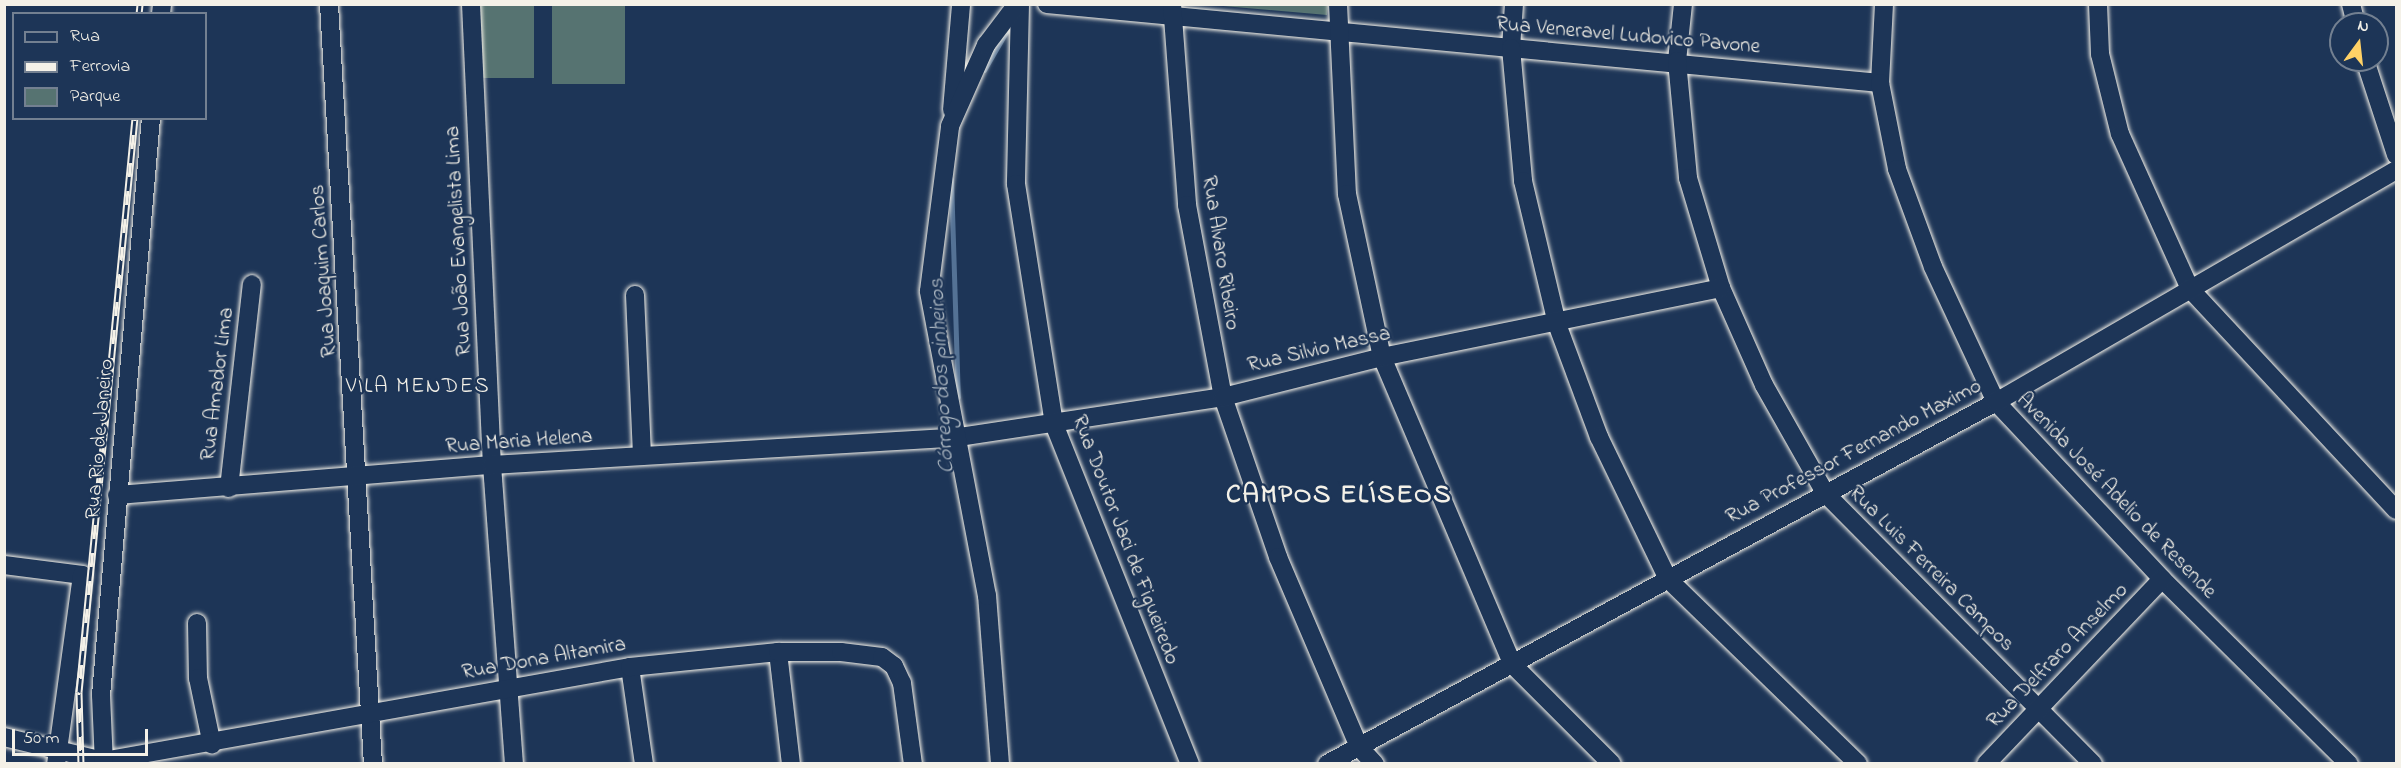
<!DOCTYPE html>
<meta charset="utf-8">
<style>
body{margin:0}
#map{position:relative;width:2401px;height:768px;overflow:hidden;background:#1d3557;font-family:"Indie Flower",sans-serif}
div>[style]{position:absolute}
.green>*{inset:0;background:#567371;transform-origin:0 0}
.stream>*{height:5px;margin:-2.5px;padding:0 2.5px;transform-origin:2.5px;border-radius:2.5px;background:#547295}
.roads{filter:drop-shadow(0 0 2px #f4f1e8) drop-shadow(0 0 2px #f4f1e8)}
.minor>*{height:18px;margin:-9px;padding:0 9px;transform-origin:9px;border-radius:9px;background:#1d3557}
.rail>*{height:7px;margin-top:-3.5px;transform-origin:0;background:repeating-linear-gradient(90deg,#1d3557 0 14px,#f4f1e8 0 28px);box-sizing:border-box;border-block:2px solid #f4f1e8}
span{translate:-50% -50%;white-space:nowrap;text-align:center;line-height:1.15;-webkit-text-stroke:4.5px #1d3557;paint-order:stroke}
.street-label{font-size:21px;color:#f4f1e8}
.water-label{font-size:22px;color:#b4bec7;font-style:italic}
.neighbourhood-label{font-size:22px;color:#f4f1e8;letter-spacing:1.5px}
.district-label{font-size:27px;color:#f4f1e8;font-weight:700;letter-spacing:1.5px}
.frame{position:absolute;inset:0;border:6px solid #f4f1e8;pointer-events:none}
.legend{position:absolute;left:12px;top:12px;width:195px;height:108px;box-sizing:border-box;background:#1d3557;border:2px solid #738091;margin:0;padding:8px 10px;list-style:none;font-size:18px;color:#f4f1e8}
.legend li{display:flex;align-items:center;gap:12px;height:30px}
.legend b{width:30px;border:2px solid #738091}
.north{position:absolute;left:2329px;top:12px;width:60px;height:60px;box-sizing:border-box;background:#1d3557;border:2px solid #738091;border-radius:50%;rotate:15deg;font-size:16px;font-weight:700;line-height:24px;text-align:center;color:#f4f1e8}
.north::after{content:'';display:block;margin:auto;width:21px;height:27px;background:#ffd166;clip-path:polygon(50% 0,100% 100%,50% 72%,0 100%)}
.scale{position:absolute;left:12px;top:729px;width:136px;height:27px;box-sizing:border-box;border:3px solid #f4f1e8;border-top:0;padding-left:8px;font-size:18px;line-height:21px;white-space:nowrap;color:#f4f1e8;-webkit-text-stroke:4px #1d3557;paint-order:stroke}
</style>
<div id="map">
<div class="green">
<i style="left:478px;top:5px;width:56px;height:73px"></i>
<i style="left:552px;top:5px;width:73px;height:79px"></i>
<i style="clip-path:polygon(1212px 5px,1328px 5px,1327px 15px)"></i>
</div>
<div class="stream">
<i style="left:984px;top:70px;width:44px;rotate:-59.9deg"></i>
<i style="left:951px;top:179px;width:218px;rotate:88.2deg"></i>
</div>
<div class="roads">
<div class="minor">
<i style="left:329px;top:4px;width:761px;rotate:86.69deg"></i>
<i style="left:471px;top:4px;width:461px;rotate:87.4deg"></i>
<i style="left:492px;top:465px;width:300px;rotate:85.8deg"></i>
<i style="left:1020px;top:4px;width:180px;rotate:91.3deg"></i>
<i style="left:1016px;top:184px;width:243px;rotate:81deg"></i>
<i style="left:1054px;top:424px;width:366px;rotate:68.2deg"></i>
<i style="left:1047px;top:4px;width:837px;rotate:5.42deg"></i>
<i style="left:1172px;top:4px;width:202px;rotate:85.7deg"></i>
<i style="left:1187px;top:205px;width:195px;rotate:79.4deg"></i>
<i style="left:1223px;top:397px;width:169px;rotate:71deg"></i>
<i style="left:1278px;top:557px;width:207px;rotate:66.9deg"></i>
<i style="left:1359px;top:747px;width:23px;rotate:47deg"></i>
<i style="left:1338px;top:4px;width:190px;rotate:87.3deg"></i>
<i style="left:1347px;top:194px;width:167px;rotate:77.9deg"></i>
<i style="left:1382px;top:357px;width:333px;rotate:67deg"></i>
<i style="left:1512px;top:664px;width:141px;rotate:45deg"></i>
<i style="left:1514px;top:4px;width:44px;rotate:93.9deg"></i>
<i style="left:1511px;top:48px;width:134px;rotate:84.8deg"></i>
<i style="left:1523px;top:181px;width:147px;rotate:76.6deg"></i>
<i style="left:1557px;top:324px;width:121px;rotate:69.6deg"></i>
<i style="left:1599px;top:437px;width:158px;rotate:64.1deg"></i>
<i style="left:1668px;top:579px;width:265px;rotate:44.2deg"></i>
<i style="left:1683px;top:4px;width:57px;rotate:96deg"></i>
<i style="left:1677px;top:61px;width:118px;rotate:84.6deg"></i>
<i style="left:1688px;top:178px;width:115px;rotate:73.3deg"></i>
<i style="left:1721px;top:288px;width:106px;rotate:66.1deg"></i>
<i style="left:1764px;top:385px;width:124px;rotate:60.5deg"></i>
<i style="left:1825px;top:493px;width:381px;rotate:45.3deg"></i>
<i style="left:1884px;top:4px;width:79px;rotate:92.9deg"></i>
<i style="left:1880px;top:83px;width:88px;rotate:78.8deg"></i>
<i style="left:1897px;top:169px;width:104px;rotate:69.8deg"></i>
<i style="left:1933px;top:267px;width:149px;rotate:65deg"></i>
<i style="left:1996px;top:402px;width:243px;rotate:46.8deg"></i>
<i style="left:2162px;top:579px;width:263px;rotate:44.7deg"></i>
<i style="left:2098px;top:4px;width:50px;rotate:87.7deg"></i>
<i style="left:2100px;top:54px;width:82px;rotate:76deg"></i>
<i style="left:2120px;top:134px;width:170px;rotate:65.7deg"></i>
<i style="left:2190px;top:289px;width:302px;rotate:47deg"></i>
<i style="left:2351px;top:4px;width:21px;rotate:76deg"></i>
<i style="left:161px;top:14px;width:10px;rotate:-84deg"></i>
<i style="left:2365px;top:60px;width:100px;rotate:71.9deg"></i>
<i style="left:952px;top:110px;width:106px;rotate:-85.1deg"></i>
<i style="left:635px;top:295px;width:161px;rotate:87.5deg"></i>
<i style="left:229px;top:488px;width:205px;rotate:-83.6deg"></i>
<i style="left:117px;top:495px;width:376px;rotate:-4.6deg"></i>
<i style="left:492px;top:465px;width:468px;rotate:-3.4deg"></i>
<i style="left:959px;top:437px;width:267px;rotate:-8.6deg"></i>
<i style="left:1223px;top:397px;width:164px;rotate:-14.1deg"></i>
<i style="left:1382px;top:357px;width:346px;rotate:-11.5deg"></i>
<i style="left:4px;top:565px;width:79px;rotate:7.3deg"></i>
<i style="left:82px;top:575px;width:191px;rotate:97.8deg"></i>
<i style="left:197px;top:623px;width:55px;rotate:89deg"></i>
<i style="left:198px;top:678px;width:68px;rotate:78.2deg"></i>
<i style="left:778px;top:652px;width:113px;rotate:83.4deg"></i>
<i style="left:630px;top:667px;width:98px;rotate:81.8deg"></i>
<i style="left:4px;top:737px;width:102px;rotate:13.6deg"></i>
<i style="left:103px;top:761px;width:535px;rotate:-10.11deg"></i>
<i style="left:630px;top:667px;width:149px;rotate:-5.8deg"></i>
<i style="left:778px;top:652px;width:63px"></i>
<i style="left:841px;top:652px;width:41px;rotate:7deg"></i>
<i style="left:882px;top:657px;width:15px;rotate:37deg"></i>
<i style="left:894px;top:666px;width:19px;rotate:65deg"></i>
<i style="left:902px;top:683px;width:82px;rotate:82.3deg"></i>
<i style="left:104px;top:764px;width:69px;rotate:-92.5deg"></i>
<i style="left:101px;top:695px;width:579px;rotate:-85.05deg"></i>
<i style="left:1000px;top:764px;width:169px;rotate:-94.4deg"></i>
<i style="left:987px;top:596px;width:310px;rotate:-100.8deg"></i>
<i style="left:929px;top:291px;width:166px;rotate:-82.7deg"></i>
<i style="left:950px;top:126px;width:89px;rotate:-66deg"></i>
<i style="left:986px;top:45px;width:51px;rotate:-52.9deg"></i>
<i style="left:1327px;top:764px;width:761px;rotate:-28.42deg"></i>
<i style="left:1996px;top:402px;width:462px;rotate:-30.1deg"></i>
<i style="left:1986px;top:764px;width:255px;rotate:-46.4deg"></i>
</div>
</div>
<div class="rail">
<i style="left:139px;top:14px;width:10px;rotate:-84deg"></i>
<i style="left:81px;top:764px;width:72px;rotate:-91.6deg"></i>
<i style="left:79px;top:692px;width:577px;rotate:-84.43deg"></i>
</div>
<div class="street-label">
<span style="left:1628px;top:36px;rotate:5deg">Rua Veneravel Ludovico Pavone</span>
<span style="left:459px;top:241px;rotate:-93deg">Rua João Evangelista Lima</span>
<span style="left:1220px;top:253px;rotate:81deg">Rua Alvaro Ribeiro</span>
<span style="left:324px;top:271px;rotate:-94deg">Rua Joaquim Carlos</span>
<span style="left:1319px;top:350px;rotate:-13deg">Rua Silvio Massa</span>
<span style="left:218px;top:384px;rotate:-83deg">Rua Amador Lima</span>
<span style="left:100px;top:439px;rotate:-85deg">Rua Rio de Janeiro</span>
<span style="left:519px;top:442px;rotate:-4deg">Rua Maria Helena</span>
<span style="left:1854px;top:452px;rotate:-28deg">Rua Professor Fernando Maximo</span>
<span style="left:2116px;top:496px;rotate:46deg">Avenida José Adelio de Resende</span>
<span style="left:1125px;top:540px;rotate:69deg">Rua Doutor Jaci de Figueiredo</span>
<span style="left:1931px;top:569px;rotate:45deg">Rua Luis Ferreira Campos</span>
<span style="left:2058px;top:656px;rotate:-46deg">Rua Delfraro Anselmo</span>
<span style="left:544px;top:659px;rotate:-10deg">Rua Dona Altamira</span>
</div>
<div class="water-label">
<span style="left:943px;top:376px;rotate:-93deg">Córrego dos pinheiros</span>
</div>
<div class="neighbourhood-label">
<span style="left:418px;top:388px">VILA MENDES</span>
</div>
<div class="district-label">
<span style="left:1339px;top:496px">CAMPOS ELÍSEOS</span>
</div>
<div class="frame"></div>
<ul class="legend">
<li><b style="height:8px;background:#1d3557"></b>Rua</li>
<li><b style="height:8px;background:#f4f1e8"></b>Ferrovia</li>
<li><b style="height:16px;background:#567371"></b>Parque</li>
</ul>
<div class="north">N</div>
<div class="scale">50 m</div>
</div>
